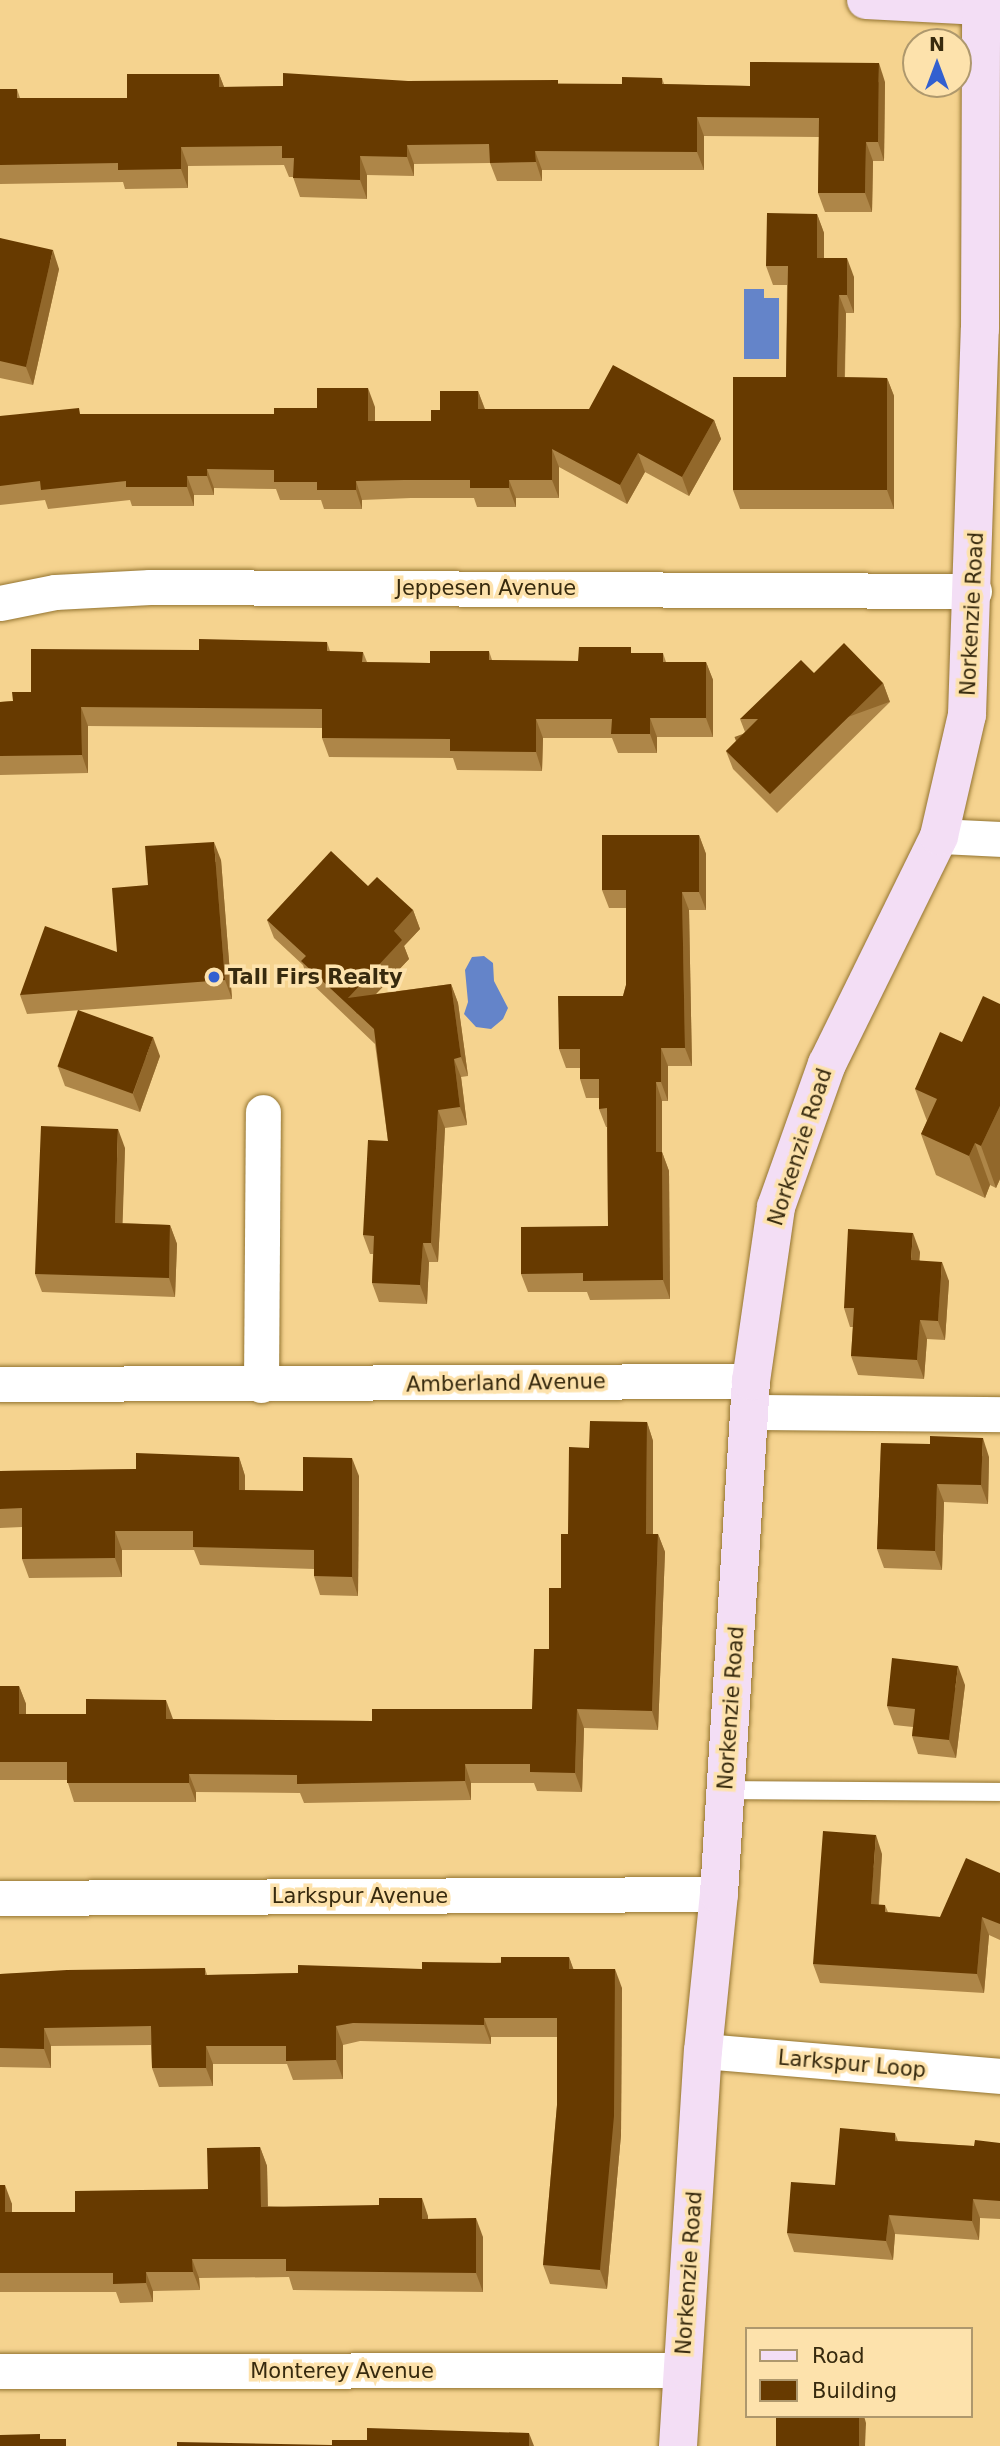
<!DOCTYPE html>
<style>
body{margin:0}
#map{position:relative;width:1000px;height:2446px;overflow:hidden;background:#f5d38f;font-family:"DejaVu Sans",sans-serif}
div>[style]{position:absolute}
.water>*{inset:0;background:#6484c9}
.roads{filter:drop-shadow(0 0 2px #937430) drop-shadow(0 0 2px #937430)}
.lane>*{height:18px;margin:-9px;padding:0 9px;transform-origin:9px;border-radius:9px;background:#fff}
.street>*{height:35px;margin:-17.5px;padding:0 17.5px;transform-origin:17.5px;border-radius:17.5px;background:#fff}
.secondary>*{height:38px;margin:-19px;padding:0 19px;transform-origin:19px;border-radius:19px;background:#f3def5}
.wall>*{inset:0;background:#ae8648}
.shaded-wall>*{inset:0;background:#92682b;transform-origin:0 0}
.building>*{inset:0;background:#673a00;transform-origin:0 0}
.dots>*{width:19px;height:19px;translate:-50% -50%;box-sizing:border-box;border:4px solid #fde2ac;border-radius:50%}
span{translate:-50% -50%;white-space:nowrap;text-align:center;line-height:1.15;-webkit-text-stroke:7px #fde2ac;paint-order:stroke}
.street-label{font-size:21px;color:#372a0e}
.poi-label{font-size:21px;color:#372a0e;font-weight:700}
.left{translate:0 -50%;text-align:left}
.legend{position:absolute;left:745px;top:2327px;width:228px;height:91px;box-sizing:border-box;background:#fde2ac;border:2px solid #ae986d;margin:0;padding:9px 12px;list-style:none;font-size:21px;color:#372a0e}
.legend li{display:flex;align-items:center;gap:14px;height:35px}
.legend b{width:35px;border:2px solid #ae986d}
.north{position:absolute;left:902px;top:28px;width:70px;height:70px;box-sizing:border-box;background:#fde2ac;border:2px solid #ae986d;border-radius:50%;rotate:0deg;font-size:19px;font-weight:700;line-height:28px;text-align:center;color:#372a0e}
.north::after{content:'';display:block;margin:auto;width:24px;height:32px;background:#3260d0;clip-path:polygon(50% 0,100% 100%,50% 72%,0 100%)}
</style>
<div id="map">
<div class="water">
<i style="clip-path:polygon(744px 289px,764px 289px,764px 298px,779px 298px,779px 359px,744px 359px)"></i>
<i style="clip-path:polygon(484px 956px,493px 963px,494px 981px,508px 1008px,503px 1019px,491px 1029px,476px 1027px,464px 1014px,468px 1002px,465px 970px,472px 957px)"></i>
</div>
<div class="roads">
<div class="lane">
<i style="left:726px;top:1790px;width:274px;rotate:0.4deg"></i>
</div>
<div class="street">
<i style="left:0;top:603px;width:56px;rotate:-11.3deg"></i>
<i style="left:55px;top:592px;width:95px;rotate:-3deg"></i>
<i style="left:150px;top:587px;width:824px;rotate:0.28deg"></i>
<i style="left:939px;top:836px;width:61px;rotate:2.8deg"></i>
<i style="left:0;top:1384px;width:751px;rotate:-0.23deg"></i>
<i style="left:261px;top:1385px;width:273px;rotate:-89.6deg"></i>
<i style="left:749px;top:1412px;width:251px;rotate:0.5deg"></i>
<i style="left:0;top:1898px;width:719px;rotate:-0.32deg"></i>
<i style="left:703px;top:2051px;width:298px;rotate:4.8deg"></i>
<i style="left:0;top:2371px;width:683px;rotate:-0.08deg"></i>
</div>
<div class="secondary">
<i style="left:866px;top:0;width:115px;rotate:3deg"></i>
<i style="left:678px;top:2446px;width:396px;rotate:-86.4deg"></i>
<i style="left:703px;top:2051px;width:158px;rotate:-84.2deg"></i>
<i style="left:719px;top:1894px;width:514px;rotate:-86.43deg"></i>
<i style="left:751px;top:1381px;width:176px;rotate:-81.8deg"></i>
<i style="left:776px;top:1207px;width:152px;rotate:-70.4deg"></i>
<i style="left:827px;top:1064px;width:254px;rotate:-63.8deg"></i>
<i style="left:939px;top:836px;width:124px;rotate:-77deg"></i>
<i style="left:967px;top:715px;width:386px;rotate:-88.1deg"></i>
<i style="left:980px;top:329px;width:329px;rotate:-89.8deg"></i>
</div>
</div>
<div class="wall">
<i style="clip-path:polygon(219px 74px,224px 87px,283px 86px,408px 81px,622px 84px,662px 78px,664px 84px,750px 86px,885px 82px,884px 161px,873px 161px,872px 212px,825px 212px,818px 193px,819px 137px,704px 136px,704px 170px,542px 170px,542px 181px,497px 181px,490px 163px,414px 164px,414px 176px,367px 175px,367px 199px,300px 197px,293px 177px,289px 177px,284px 165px,188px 166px,188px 188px,125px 189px,123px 182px,0 184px,0 89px,17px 89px,20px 98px,127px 98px)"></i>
<i style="clip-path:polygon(817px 214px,824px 233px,824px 258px,854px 277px,854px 313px,846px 313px,845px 377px,887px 378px,894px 396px,894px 509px,740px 509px,733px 490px,786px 377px,787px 285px,773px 285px,766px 266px)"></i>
<i style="clip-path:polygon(0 238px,59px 269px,33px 385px,0 378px)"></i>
<i style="clip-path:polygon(478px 391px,485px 409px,714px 420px,721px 439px,689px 496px,645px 472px,627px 504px,559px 467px,559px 498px,516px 498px,516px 507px,477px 507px,474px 498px,411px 498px,362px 500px,362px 509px,324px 509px,321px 500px,280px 500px,276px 489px,214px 488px,214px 495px,194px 495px,194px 506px,132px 506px,130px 500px,48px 509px,45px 500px,0 505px,0 416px,81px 414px,274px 414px,375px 407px,375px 421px,431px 421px,440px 410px)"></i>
<i style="clip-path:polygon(327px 642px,330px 651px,363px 652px,367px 662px,430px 663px,489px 651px,492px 660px,578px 661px,633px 653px,663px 653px,666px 662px,706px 662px,713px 680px,713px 737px,657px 737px,657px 753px,618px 753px,612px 738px,543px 738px,542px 771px,457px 770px,453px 758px,329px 757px,322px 738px,322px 728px,88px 726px,88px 773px,0 775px,0 702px,13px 701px,31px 692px,199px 650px)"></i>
<i style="clip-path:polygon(814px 673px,883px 683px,890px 702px,777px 813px,733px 769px,726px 751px,745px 732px,740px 719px)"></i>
<i style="clip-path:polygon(699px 835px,706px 854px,706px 910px,689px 910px,692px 1066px,668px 1066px,668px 1101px,662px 1101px,662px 1152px,669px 1171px,670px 1299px,590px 1300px,587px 1292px,528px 1292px,521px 1274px,608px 1226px,607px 1127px,606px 1127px,599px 1109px,599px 1098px,586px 1098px,580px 1079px,580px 1068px,566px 1068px,559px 1049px,623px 996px,626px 985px,626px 908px,609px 908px,602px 890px)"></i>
<i style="clip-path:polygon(221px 860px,232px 999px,27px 1014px,20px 995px,117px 952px,148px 885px)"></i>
<i style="clip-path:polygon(368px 886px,413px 910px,420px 929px,404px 946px,409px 959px,376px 994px,451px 984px,458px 1003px,468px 1076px,461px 1077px,467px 1125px,445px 1128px,438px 1262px,429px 1262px,427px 1304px,379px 1302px,372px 1283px,373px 1254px,370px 1254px,363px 1235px,388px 1141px,375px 1044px,308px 980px,303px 965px,274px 938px,267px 920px)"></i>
<i style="clip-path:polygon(1000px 1004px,1000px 1179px,996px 1188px,990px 1185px,985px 1198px,936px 1175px,921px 1134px,927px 1121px,915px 1089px)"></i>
<i style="clip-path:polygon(160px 1056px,140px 1112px,65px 1086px,58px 1067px)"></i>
<i style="clip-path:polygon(125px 1148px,122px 1223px,170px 1225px,177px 1244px,175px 1297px,42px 1292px,35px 1274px)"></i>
<i style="clip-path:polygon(920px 1252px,919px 1260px,949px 1281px,945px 1340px,927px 1339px,924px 1379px,858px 1375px,851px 1356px,853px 1327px,850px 1327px,844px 1308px)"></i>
<i style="clip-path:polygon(647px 1422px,653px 1441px,653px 1534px,658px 1534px,665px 1552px,658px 1730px,584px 1728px,582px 1792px,537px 1791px,534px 1783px,471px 1783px,471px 1800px,304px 1803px,300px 1793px,196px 1792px,196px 1802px,74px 1802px,67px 1780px,0 1780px,0 1686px,19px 1686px,26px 1704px,26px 1714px,173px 1719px,372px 1721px,532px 1709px,549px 1649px,561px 1588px,568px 1534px,589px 1448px)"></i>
<i style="clip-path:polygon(881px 1443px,989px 1457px,988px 1504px,944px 1502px,942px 1570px,884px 1568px,877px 1549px)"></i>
<i style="clip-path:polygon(239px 1457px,245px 1476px,245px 1490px,303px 1491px,359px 1476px,358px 1596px,320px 1595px,314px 1576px,314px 1569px,200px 1565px,194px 1550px,122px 1550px,122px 1577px,29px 1578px,22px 1559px,22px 1527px,0 1528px,0 1471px,136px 1469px)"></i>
<i style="clip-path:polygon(965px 1685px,956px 1758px,918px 1754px,912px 1736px,913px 1727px,894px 1725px,887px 1706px)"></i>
<i style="clip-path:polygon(882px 1854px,879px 1905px,885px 1905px,888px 1912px,940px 1917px,1000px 1873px,1000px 1940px,989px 1935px,984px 1993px,820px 1983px,813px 1964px)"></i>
<i style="clip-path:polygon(569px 1957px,573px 1969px,622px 1988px,621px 2135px,607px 2289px,550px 2284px,543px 2265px,557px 2105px,557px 2037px,491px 2037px,491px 2044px,360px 2041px,343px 2045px,343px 2079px,293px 2080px,287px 2064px,213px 2064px,213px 2086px,159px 2087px,152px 2068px,151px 2045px,51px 2046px,51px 2068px,0 2067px,0 1974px,205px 1968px,207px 1975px,298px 1973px,422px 1969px)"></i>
<i style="clip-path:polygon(895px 2133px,898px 2141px,974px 2146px,1000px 2143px,1000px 2219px,980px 2218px,979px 2240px,895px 2234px,893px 2260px,794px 2252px,787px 2233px,835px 2185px)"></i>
<i style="clip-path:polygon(260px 2147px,267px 2166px,268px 2206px,428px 2216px,428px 2219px,483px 2237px,483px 2292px,293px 2290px,289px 2277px,199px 2278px,200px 2290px,153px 2291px,153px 2302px,120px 2303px,116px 2292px,0 2292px,0 2185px,12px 2204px,12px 2212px,75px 2212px,208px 2189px)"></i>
</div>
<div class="shaded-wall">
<i style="clip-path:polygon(879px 63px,885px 82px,884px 161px,878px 142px)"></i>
<i style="clip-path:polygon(219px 74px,226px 92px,219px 87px)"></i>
<i style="clip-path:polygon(697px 117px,704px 136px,704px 170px,697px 152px)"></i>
<i style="clip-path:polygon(866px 142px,873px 161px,872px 212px,865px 193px)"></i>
<i style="clip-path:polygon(407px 145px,414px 164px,414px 176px,407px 157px)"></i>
<i style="clip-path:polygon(181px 147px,188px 166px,188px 188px,181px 169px)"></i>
<i style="clip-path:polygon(535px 151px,542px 170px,542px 181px,536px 162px)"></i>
<i style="clip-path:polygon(360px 156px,367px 175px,367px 199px,360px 180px)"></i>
<i style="clip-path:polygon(817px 214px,824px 233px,824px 277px,817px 258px)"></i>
<i style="clip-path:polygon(53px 250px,59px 269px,33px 385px,26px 367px)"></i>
<i style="clip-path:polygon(847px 258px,854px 277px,854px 313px,847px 295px)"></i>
<i style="clip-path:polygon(839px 295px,846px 313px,844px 396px,837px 377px)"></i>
<i style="clip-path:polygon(887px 378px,894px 396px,894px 509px,887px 490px)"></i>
<i style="clip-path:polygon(368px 388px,375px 407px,375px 440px,368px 421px)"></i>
<i style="clip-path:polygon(478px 391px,485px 410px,478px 409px)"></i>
<i style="clip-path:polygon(714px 420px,721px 439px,689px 496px,682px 477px)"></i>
<i style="clip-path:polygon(552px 449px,559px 467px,559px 498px,552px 480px)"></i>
<i style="clip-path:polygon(638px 453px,645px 472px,627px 504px,620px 485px)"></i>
<i style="clip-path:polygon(207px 469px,214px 488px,214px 495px,207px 476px)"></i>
<i style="clip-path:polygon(187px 476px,194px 495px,194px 506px,187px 487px)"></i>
<i style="clip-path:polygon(509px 480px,516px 498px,516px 507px,509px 488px)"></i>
<i style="clip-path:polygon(356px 481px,362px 500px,362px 509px,356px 490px)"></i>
<i style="clip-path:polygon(706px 662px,713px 680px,713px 737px,706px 718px)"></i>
<i style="left:883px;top:683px;width:20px;height:158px;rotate:70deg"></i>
<i style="clip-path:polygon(81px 707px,88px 726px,88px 773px,82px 755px)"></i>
<i style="clip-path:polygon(650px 718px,657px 737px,657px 753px,650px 734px)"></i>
<i style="clip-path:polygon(536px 719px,543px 738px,542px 771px,536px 752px)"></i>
<i style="clip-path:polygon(699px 835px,706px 854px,706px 910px,699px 892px)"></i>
<i style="clip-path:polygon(214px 842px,221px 860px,232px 999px,225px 980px)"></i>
<i style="clip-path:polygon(682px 892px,689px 910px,692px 1066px,685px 1048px)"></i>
<i style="clip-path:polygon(413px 910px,420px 929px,404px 946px,409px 959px,357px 1014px,348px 998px,394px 931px)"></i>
<i style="clip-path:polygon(451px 984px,458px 1003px,468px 1076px,461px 1057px)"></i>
<i style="clip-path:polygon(153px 1037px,160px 1056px,140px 1112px,133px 1094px)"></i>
<i style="clip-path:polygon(661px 1048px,668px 1066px,668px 1101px,661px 1082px)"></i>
<i style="clip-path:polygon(454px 1059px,461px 1077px,467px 1125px,460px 1107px)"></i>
<i style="clip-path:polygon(656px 1082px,662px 1101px,662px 1171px,656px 1152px)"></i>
<i style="clip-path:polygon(1000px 1106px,1000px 1179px,996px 1188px,981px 1146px)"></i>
<i style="clip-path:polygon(438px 1110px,445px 1128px,438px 1262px,431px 1243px)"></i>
<i style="clip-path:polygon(118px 1129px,125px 1148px,122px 1242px,115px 1223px)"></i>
<i style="clip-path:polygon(975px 1143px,990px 1185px,985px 1198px,969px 1156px)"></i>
<i style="clip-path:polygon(662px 1152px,669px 1171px,670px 1299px,663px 1280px)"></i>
<i style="clip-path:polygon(170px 1225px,177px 1244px,175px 1297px,169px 1278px)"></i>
<i style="clip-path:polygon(913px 1233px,920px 1252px,918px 1279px,911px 1260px)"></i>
<i style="clip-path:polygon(423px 1243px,429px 1262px,427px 1304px,420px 1285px)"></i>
<i style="clip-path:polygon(942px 1262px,949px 1281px,945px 1340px,938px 1321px)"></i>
<i style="clip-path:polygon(920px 1320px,927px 1339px,924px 1379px,917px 1360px)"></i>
<i style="clip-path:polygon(647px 1422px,653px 1441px,653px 1552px,646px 1534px)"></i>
<i style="clip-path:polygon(983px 1438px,989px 1457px,988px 1504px,981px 1485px)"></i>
<i style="clip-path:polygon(239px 1457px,245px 1476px,245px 1509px,239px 1490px)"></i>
<i style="clip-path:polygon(352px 1458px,359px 1476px,358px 1596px,352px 1577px)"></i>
<i style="clip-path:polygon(937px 1484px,944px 1502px,942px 1570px,935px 1551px)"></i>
<i style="clip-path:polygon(115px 1531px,122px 1550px,122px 1577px,115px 1558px)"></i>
<i style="clip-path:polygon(658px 1534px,665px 1552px,658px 1730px,652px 1711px)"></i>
<i style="clip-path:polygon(958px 1666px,965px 1685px,956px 1758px,949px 1740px)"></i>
<i style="clip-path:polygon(19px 1686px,26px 1704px,26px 1733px,19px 1714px)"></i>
<i style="clip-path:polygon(166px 1700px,173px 1719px,166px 1719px)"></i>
<i style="clip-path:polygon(577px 1709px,584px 1728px,582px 1792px,575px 1773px)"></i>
<i style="clip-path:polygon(465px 1764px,471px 1783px,471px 1800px,465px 1781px)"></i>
<i style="clip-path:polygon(189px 1774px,196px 1792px,196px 1802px,189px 1783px)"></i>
<i style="clip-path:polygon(876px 1835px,882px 1854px,877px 1923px,871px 1904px)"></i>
<i style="clip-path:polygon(982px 1917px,989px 1935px,984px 1993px,977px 1974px)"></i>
<i style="clip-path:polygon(569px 1957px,576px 1976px,569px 1969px)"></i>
<i style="clip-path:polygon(615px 1969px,622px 1988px,621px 2135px,607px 2289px,600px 2270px)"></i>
<i style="clip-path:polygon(484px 2018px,491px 2037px,491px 2044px,484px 2025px)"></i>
<i style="clip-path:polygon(336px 2026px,343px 2045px,343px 2079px,336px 2060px)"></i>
<i style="clip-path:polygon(44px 2028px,51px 2046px,51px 2068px,44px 2049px)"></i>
<i style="clip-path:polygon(206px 2046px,213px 2064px,213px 2086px,206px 2068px)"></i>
<i style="clip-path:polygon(260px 2147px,267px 2166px,268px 2225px,261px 2207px)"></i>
<i style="clip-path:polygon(5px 2185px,12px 2204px,12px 2231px,5px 2212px)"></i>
<i style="clip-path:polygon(422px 2198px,428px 2216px,428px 2238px,422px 2219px)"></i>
<i style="clip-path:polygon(973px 2199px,980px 2218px,979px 2240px,972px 2221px)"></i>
<i style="clip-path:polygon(889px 2215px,895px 2234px,893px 2260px,886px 2241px)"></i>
<i style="clip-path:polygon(476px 2218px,483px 2237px,483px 2292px,476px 2273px)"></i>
<i style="clip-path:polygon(192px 2259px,199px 2278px,200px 2290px,193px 2272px)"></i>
<i style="clip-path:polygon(146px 2272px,153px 2291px,153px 2302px,146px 2283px)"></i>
<i style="clip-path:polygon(859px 2416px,864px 2416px,866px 2423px,865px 2446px,857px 2446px)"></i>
<i style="clip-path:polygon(529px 2433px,534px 2446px,529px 2446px)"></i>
</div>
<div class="building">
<i style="clip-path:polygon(750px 62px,879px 63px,878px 142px,866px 142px,865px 193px,818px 193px,819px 118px,697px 117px,697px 152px,535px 151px,536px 162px,490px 163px,489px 144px,407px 145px,407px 157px,360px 156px,360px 180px,293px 178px,294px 158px,282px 158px,282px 146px,181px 147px,181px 169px,118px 170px,118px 163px,0 165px,0 89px,17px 89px,17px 98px,127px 98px,127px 74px,219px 74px,219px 87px,283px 86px,283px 73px,408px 81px,558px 80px,558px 84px,622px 84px,622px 77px,662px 78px,662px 84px,750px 86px)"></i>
<i style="clip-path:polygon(767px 213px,817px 214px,817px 258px,847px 258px,847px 295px,839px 295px,837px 377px,887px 378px,887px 490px,733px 490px,733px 377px,786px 377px,788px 266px,766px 266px)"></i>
<i style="clip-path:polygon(0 238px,53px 250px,26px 367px,0 361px)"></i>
<i style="clip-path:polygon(613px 365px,714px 420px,682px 477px,638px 453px,620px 485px,552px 449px,552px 480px,509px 480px,509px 488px,470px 488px,470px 480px,404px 480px,356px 481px,356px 490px,317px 490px,317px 482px,274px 482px,274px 470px,207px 469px,207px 476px,187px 476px,187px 487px,126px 487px,126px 481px,41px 490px,40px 481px,0 486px,0 416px,79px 408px,80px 414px,274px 414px,274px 408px,317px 408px,317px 388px,368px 388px,368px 421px,431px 421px,431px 410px,440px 410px,440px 391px,478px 391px,478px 409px,589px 409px)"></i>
<i style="clip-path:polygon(199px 639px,327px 642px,327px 651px,363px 652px,362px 662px,430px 663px,430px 651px,489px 651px,489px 660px,578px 661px,579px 647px,631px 647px,631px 653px,663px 653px,663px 662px,706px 662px,706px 718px,650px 718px,650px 734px,611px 734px,612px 719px,536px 719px,536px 752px,450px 751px,450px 739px,322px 738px,322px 709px,81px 707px,82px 755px,0 756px,0 702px,13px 701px,12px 692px,31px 692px,31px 649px,199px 650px)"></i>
<i style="clip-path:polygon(844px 643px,883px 683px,770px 794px,726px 751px,758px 719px,740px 719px,801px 660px,814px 673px)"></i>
<i style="clip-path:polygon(602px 835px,699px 835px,699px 892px,682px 892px,685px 1048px,661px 1048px,661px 1082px,656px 1082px,656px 1152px,662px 1152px,663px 1280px,583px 1281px,583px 1273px,521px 1274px,521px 1227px,608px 1226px,607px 1108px,599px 1109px,599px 1079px,580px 1079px,580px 1049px,559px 1049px,558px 996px,623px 996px,626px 985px,626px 890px,602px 890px)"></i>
<i style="clip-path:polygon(214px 842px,225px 980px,20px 995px,45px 926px,117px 952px,112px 888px,148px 885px,145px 846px)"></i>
<i style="clip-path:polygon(331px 851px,368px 886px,377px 877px,413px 910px,394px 931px,402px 940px,348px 998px,451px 984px,461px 1057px,454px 1059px,460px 1107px,438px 1110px,431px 1243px,423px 1243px,420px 1285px,372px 1283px,374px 1236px,363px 1235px,368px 1140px,388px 1141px,374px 1029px,301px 961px,306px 956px,267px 920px)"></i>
<i style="clip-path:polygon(983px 996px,1000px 1004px,1000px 1106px,981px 1146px,975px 1143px,969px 1156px,921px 1134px,937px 1099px,915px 1089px,940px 1032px,962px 1042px)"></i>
<i style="left:78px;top:1010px;width:80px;height:60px;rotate:20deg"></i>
<i style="clip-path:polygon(41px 1126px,118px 1129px,115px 1223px,170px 1225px,169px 1278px,35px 1274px)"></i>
<i style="clip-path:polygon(848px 1229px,913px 1233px,911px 1260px,942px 1262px,938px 1321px,920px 1320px,917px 1360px,851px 1356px,854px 1308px,844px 1308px)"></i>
<i style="clip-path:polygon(590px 1421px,647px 1422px,646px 1534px,658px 1534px,652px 1711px,577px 1709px,575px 1773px,530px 1772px,530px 1764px,465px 1764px,465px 1781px,297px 1784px,297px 1775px,189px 1774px,189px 1783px,67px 1783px,67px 1762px,0 1762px,0 1686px,19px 1686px,19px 1714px,86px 1714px,86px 1699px,166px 1700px,166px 1719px,372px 1721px,372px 1709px,532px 1709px,534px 1649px,549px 1649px,549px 1588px,561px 1588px,561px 1534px,568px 1534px,569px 1447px,589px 1448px)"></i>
<i style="clip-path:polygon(930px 1436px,983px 1438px,981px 1485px,937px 1484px,935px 1551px,877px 1549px,881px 1443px,930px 1444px)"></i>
<i style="clip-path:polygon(136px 1453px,239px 1457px,239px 1490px,303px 1491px,303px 1457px,352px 1458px,352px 1577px,314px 1576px,314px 1550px,193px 1547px,193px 1531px,115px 1531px,115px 1558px,22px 1559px,22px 1508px,0 1509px,0 1471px,136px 1469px)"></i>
<i style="clip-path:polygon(892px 1658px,958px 1666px,949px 1740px,912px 1736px,915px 1709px,887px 1706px)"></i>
<i style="clip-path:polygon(823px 1831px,876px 1835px,871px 1904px,885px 1905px,885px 1912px,940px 1917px,966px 1858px,1000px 1873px,1000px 1924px,982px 1917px,977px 1974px,813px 1964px)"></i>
<i style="clip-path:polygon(501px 1957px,569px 1957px,569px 1969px,615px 1969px,614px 2116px,600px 2270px,543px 2265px,557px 2105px,557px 2018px,484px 2018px,484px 2025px,353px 2023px,336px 2026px,336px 2060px,286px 2061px,286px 2046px,206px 2046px,206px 2068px,152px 2068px,151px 2026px,44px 2028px,44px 2049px,0 2048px,0 1974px,67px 1970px,205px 1968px,205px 1975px,298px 1973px,298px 1965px,422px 1969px,422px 1962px,501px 1963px)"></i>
<i style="clip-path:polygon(840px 2128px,895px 2133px,895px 2141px,974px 2146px,975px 2140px,1000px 2143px,1000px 2201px,973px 2199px,972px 2221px,889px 2215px,886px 2241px,787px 2233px,791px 2182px,835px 2185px)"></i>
<i style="clip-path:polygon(260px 2147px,261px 2207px,379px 2205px,379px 2198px,422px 2198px,422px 2219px,476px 2218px,476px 2273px,286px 2271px,286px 2259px,192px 2259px,193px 2272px,146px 2272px,146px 2283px,113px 2284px,113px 2273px,0 2273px,0 2185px,5px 2185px,5px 2212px,75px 2212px,75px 2191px,208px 2189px,207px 2148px)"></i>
<i style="left:776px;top:2416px;width:83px;height:30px"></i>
<i style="clip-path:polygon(367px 2428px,529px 2433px,529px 2446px,177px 2446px,177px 2442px,332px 2445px,332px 2440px,367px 2440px)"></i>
<i style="clip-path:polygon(40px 2434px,40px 2439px,66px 2439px,66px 2446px,72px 2446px,0 2446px,0 2435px)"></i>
</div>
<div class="dots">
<i style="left:214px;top:977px;background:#3260d0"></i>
</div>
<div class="street-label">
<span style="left:486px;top:588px">Jeppesen Avenue</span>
<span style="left:972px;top:614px;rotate:-87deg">Norkenzie Road</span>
<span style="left:800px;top:1147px;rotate:-72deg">Norkenzie Road</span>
<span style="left:506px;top:1383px;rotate:-1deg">Amberland Avenue</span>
<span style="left:731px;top:1708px;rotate:-86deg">Norkenzie Road</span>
<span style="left:360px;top:1896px">Larkspur Avenue</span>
<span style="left:852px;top:2064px;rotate:5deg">Larkspur Loop</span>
<span style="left:689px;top:2273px;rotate:-86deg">Norkenzie Road</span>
<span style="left:342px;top:2371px">Monterey Avenue</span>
</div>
<div class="poi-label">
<span class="left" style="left:228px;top:977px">Tall Firs Realty</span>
</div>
<ul class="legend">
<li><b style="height:9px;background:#f3def5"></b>Road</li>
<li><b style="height:19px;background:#673a00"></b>Building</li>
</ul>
<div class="north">N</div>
</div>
